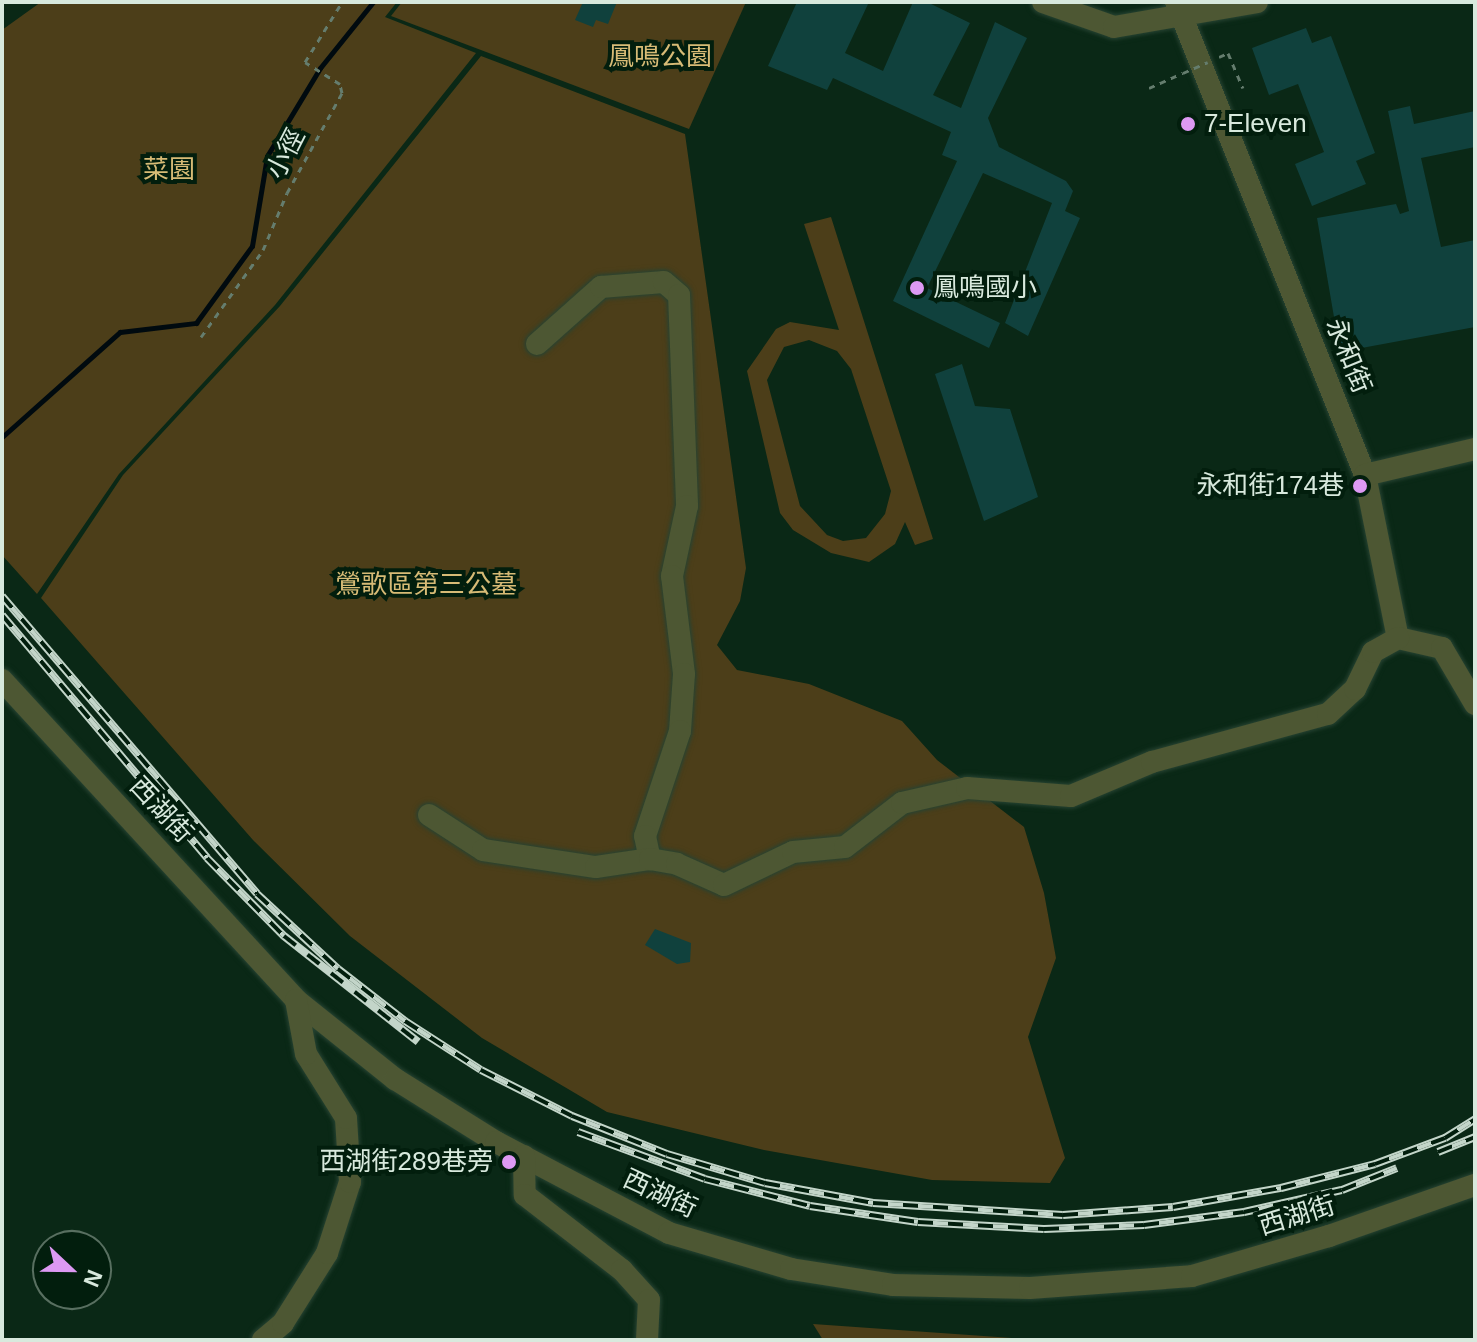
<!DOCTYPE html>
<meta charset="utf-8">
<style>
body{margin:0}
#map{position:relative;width:1477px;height:1342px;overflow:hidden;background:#0a2816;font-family:Arial,"Noto Sans TC",sans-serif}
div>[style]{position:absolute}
.green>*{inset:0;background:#4c3e19}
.stream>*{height:5px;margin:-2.5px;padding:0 2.5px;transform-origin:2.5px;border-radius:2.5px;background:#000a0f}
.building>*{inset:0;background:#10413d}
.path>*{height:3px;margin-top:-1.5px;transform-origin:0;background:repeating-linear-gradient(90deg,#657d6e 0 6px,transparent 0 12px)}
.roads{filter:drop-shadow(0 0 2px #274332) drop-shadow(0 0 2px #274332)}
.minor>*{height:22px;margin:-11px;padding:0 11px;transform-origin:11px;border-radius:11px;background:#4d5733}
.rail>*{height:8px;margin-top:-4px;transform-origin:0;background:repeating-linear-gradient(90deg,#021e0d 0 15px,#c3d5c9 0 30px);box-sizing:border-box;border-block:2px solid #c3d5c9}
.path-bridge>*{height:3px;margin-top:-1.5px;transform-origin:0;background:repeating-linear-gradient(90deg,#657d6e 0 6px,transparent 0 12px)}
.dots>*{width:22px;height:22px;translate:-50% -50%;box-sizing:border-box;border:4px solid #021e0d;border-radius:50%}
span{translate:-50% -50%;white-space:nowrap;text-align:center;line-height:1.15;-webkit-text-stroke:8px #021e0d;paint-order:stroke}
.park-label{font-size:26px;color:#d7bb76}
.poi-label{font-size:26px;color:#d8e9dd}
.left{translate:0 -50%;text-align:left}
.right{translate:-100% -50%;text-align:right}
.street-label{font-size:26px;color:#d8e9dd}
.frame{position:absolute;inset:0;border:4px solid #d8e9dd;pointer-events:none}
.north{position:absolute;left:32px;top:1230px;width:80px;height:80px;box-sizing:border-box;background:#021e0d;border:2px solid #586f60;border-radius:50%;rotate:112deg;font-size:22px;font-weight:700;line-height:32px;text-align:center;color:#d8e9dd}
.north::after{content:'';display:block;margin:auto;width:28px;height:36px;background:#dd99f3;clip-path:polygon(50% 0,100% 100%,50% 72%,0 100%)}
</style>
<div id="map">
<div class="green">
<i style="clip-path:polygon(41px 2px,397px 2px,385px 17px,476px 53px,275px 305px,119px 474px,37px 594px,2px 555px,2px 30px)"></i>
<i style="clip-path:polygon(402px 2px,746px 2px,689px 129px,391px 16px)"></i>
<i style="clip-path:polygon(481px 56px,685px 134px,746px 568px,740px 601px,717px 645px,737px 670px,809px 684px,902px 721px,937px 760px,1024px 827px,1044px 893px,1056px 958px,1028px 1037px,1065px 1158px,1050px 1183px,932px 1180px,764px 1150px,607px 1112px,482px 1038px,350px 936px,253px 840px,41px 598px,123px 475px,280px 306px)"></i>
<i style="clip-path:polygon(evenodd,831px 217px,933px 539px,915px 545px,905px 522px,895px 544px,869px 562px,831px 553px,793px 530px,780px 513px,747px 371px,776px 329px,790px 322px,839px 330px,804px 224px,831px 217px,809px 340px,837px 351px,851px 369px,891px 491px,885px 514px,866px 538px,843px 541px,827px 535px,800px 506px,767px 380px,784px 347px,809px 340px)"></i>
<i style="clip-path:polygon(813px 1324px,1012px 1338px,823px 1340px)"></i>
</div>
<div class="stream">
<i style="left:2px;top:437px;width:158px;rotate:-41.7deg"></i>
<i style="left:120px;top:332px;width:77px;rotate:-6.8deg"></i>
<i style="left:196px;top:323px;width:95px;rotate:-54deg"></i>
<i style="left:252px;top:246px;width:91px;rotate:-80.5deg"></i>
<i style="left:267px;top:156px;width:103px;rotate:-58.9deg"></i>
<i style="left:320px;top:68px;width:85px;rotate:-51.2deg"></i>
</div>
<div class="building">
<i style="clip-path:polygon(583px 2px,617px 2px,608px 24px,596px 20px,593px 27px,575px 20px)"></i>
<i style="clip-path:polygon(797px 2px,869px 2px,845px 53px,883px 71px,913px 2px,927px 2px,970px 23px,933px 95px,961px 108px,995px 22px,1027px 38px,988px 118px,999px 147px,1066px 181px,1073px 191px,1065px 211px,1080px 218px,1028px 336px,1005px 323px,1052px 203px,983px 173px,927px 288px,1000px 323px,989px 348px,893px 301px,957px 161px,942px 155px,951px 132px,833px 78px,827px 90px,768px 66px)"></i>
<i style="clip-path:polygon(1306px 28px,1312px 43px,1331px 36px,1375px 153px,1356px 161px,1366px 184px,1312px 206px,1295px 164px,1324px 152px,1298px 84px,1269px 95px,1252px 48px)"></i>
<i style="clip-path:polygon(1410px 106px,1414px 124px,1475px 111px,1475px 147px,1421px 158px,1441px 247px,1475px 240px,1475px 327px,1340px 352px,1317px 218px,1396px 204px,1400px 214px,1409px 211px,1388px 111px)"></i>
<i style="clip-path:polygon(962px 364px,975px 406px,1010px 409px,1038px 497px,984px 521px,935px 374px)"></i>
<i style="clip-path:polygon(655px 929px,691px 943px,690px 962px,677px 964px,645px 945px)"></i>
</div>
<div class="path">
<i style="left:1219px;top:57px;width:10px;rotate:-24deg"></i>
<i style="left:1228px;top:53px;width:38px;rotate:67deg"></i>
<i style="left:1149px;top:88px;width:37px;rotate:-24deg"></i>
<i style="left:201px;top:337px;width:107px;rotate:-54.5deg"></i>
<i style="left:263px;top:250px;width:62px;rotate:-67.2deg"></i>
<i style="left:287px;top:193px;width:114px;rotate:-61.2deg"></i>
<i style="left:342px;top:93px;width:9px;rotate:-103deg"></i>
<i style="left:340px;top:84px;width:41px;rotate:-147.8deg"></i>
<i style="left:305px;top:62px;width:70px;rotate:-58.3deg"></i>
</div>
<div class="roads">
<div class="minor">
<i style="left:1043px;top:2px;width:75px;rotate:19.4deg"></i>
<i style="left:1114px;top:27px;width:145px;rotate:-9.9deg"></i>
<i style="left:1176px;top:2px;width:509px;rotate:68.22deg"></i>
<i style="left:1365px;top:475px;width:166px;rotate:78.6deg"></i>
<i style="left:1398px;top:638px;width:45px;rotate:12.8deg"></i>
<i style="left:1442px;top:648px;width:65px;rotate:59.5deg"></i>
<i style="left:537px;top:344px;width:86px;rotate:-41.7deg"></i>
<i style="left:601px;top:287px;width:63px;rotate:-4.5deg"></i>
<i style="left:664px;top:282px;width:20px;rotate:41deg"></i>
<i style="left:679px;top:295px;width:211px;rotate:87.8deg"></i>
<i style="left:687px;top:506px;width:72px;rotate:102.1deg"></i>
<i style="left:672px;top:576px;width:99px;rotate:83deg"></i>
<i style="left:684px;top:674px;width:57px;rotate:94deg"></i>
<i style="left:680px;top:731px;width:111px;rotate:108.4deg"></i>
<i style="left:645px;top:836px;width:24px;rotate:78deg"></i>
<i style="left:1365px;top:475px;width:113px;rotate:-13.3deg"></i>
<i style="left:2px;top:680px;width:435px;rotate:47.4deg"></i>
<i style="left:296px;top:1000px;width:127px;rotate:38.6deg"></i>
<i style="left:395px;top:1079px;width:119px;rotate:32deg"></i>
<i style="left:496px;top:1142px;width:195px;rotate:27.7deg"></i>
<i style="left:669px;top:1233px;width:127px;rotate:16.4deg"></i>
<i style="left:791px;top:1269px;width:103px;rotate:8.9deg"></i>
<i style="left:893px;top:1285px;width:137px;rotate:1.3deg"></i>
<i style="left:1030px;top:1288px;width:162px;rotate:-4.2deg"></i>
<i style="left:1192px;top:1276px;width:143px;rotate:-16.3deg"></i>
<i style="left:1329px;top:1236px;width:155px;rotate:-19.3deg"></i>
<i style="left:429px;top:815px;width:64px;rotate:32.9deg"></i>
<i style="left:483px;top:850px;width:114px;rotate:8.6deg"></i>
<i style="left:596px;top:867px;width:55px;rotate:-8.4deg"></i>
<i style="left:650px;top:859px;width:27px;rotate:10deg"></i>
<i style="left:677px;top:864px;width:51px;rotate:24.1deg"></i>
<i style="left:724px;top:885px;width:76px;rotate:-25.6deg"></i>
<i style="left:793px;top:852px;width:52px;rotate:-5.5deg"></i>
<i style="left:845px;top:847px;width:72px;rotate:-37.7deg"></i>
<i style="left:902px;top:803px;width:67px;rotate:-13deg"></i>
<i style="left:967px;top:788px;width:104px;rotate:4.4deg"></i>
<i style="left:1071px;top:796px;width:88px;rotate:-22.8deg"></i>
<i style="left:1152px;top:762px;width:182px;rotate:-15.3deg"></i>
<i style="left:1328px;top:714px;width:37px;rotate:-43deg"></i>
<i style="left:1355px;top:689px;width:41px;rotate:-64.1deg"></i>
<i style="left:1373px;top:652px;width:29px;rotate:-29deg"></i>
<i style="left:524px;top:1156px;width:39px;rotate:89deg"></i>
<i style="left:525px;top:1195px;width:123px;rotate:37.7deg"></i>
<i style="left:622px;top:1270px;width:40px;rotate:48deg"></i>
<i style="left:649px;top:1300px;width:40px;rotate:92.9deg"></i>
<i style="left:263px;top:1340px;width:26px;rotate:-40deg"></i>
<i style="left:283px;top:1323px;width:83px;rotate:-57.8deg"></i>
<i style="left:327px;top:1253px;width:75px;rotate:-72.1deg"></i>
<i style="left:350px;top:1182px;width:64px;rotate:-93.6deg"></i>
<i style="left:346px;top:1118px;width:75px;rotate:-122deg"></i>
<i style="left:306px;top:1054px;width:55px;rotate:-100.5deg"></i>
</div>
</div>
<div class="rail">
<i style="left:2px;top:596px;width:392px;rotate:49.4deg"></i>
<i style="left:257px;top:894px;width:110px;rotate:42.8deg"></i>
<i style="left:338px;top:969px;width:85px;rotate:37.8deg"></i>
<i style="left:405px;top:1021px;width:90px;rotate:32.8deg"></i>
<i style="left:481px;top:1070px;width:102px;rotate:26.8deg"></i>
<i style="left:572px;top:1116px;width:102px;rotate:21.8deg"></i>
<i style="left:667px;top:1154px;width:102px;rotate:16.5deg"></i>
<i style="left:765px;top:1183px;width:110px;rotate:10.5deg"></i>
<i style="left:873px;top:1203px;width:190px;rotate:3.6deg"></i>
<i style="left:1063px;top:1215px;width:110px;rotate:-4.2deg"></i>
<i style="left:1173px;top:1207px;width:110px;rotate:-10deg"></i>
<i style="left:1281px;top:1188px;width:97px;rotate:-14.3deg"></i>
<i style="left:1375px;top:1164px;width:75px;rotate:-20.4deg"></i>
<i style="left:1445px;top:1138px;width:36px;rotate:-32deg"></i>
<i style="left:2px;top:615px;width:318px;rotate:49.8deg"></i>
<i style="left:207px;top:858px;width:110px;rotate:45.4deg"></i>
<i style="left:284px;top:936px;width:171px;rotate:38.3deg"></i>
<i style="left:578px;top:1132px;width:135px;rotate:20.3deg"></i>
<i style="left:705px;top:1179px;width:108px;rotate:14.4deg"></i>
<i style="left:810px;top:1206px;width:109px;rotate:8.4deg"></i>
<i style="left:918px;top:1222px;width:126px;rotate:3.2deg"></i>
<i style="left:1044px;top:1229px;width:100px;rotate:-2.3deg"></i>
<i style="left:1144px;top:1225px;width:101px;rotate:-7.4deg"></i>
<i style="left:1244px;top:1212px;width:100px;rotate:-12.7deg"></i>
<i style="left:1342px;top:1190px;width:59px;rotate:-21.8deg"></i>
<i style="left:1438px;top:1152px;width:40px;rotate:-22deg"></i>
</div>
<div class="path-bridge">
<i style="left:1183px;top:73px;width:27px;rotate:-24deg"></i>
</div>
<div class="dots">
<i style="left:1188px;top:124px;background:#dd99f3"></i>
<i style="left:917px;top:288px;background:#dd99f3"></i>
<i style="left:1360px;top:486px;background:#dd99f3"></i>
<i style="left:509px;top:1162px;background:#dd99f3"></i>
</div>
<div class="park-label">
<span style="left:660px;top:57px">鳳鳴公園</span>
<span style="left:169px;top:170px">菜園</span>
<span style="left:426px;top:585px">鶯歌區第三公墓</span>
</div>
<div class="poi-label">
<span class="left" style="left:1204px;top:124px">7-Eleven</span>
<span class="left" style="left:933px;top:288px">鳳鳴國小</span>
<span class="right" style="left:1344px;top:486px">永和街174巷</span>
<span class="right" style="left:493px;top:1162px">西湖街289巷旁</span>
</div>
<div class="street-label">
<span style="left:286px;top:154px;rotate:-63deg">小徑</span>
<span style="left:1348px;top:356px;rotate:68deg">永和街</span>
<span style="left:161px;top:810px;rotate:47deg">西湖街</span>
<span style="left:660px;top:1194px;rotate:25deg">西湖街</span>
<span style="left:1297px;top:1216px;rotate:-17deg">西湖街</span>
</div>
<div class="frame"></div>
<div class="north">N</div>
</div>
